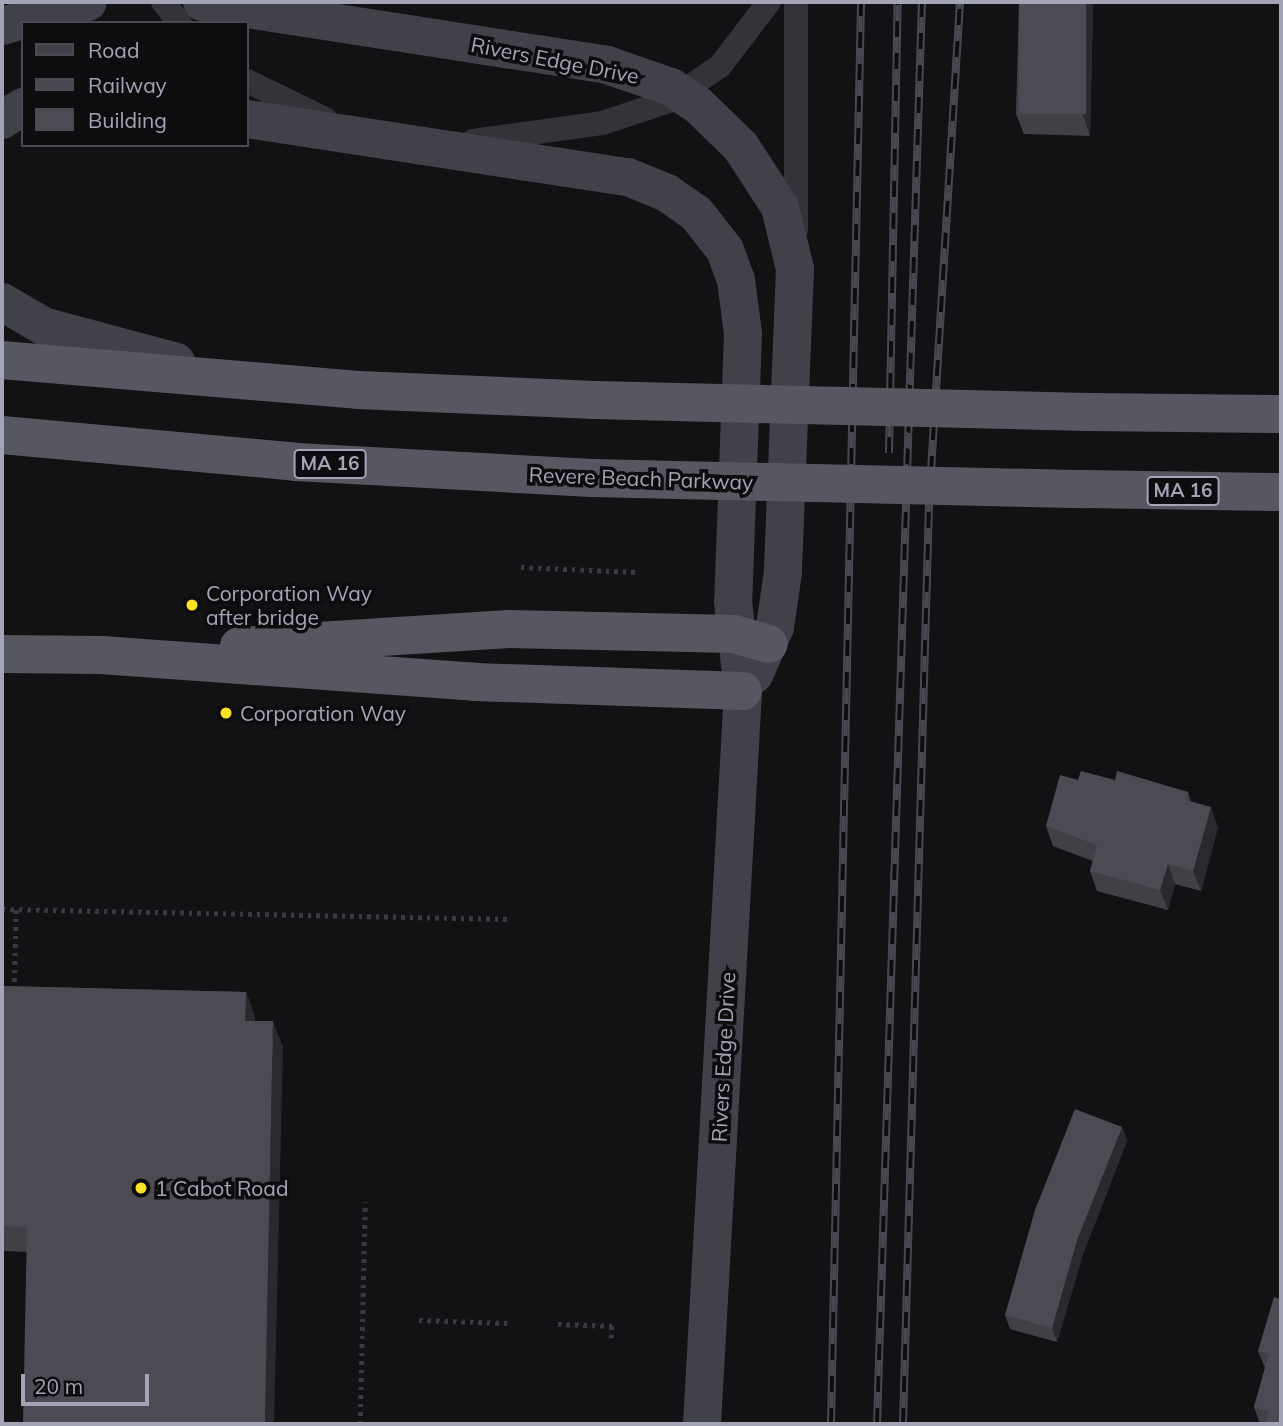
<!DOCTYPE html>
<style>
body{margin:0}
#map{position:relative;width:1283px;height:1426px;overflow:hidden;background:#121214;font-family:Mulish,sans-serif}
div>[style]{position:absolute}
.path>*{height:4.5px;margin-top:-2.25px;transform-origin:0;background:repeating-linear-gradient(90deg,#393940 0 3.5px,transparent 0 8.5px)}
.service>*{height:24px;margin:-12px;padding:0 12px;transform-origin:12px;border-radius:12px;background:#333339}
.secondary>*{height:38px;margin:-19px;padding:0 19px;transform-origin:19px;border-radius:19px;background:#414149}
.trunk>*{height:38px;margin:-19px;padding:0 19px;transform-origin:19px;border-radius:19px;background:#575761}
.rail>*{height:8px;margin-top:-4px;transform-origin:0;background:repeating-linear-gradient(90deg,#0d0d0f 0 16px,#484850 0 32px);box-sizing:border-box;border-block:2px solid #484850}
.trunk-bridge>*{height:38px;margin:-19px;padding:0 19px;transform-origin:19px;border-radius:19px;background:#575761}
.wall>*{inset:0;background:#414047}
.shaded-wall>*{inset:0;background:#2a292e}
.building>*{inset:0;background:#4c4b53;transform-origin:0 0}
.dots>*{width:19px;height:19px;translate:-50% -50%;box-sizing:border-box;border:4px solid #0d0d0f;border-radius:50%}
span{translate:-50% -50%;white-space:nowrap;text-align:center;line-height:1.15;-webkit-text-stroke:7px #0d0d0f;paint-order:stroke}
.shield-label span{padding:2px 5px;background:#0d0d0f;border:2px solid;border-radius:5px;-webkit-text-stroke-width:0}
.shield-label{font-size:19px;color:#a3a4b5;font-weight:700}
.street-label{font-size:21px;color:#a3a4b5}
.poi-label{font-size:21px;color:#a3a4b5}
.left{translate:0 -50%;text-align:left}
.frame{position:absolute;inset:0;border:4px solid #a3a4b5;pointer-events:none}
.legend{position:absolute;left:21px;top:21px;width:228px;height:126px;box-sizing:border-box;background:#0d0d0f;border:2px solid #494951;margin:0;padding:9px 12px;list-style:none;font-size:21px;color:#a3a4b5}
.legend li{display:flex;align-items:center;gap:14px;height:35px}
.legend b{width:35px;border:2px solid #494951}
.scale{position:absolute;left:21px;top:1374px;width:128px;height:32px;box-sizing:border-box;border:4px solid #a3a4b5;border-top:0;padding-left:9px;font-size:21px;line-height:24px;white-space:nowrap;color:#a3a4b5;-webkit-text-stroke:5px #0d0d0f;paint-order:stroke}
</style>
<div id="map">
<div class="path">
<i style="left:521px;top:567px;width:115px;rotate:2.5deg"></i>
<i style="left:2px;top:909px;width:508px;rotate:1.13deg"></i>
<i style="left:14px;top:990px;width:80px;rotate:-88.6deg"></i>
<i style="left:419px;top:1320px;width:89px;rotate:1.9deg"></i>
<i style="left:558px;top:1324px;width:54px;rotate:2.1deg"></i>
<i style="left:612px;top:1326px;width:17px;rotate:93deg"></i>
<i style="left:360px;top:1424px;width:222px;rotate:-88.7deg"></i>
</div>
<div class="service">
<i style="left:163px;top:2px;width:27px;rotate:51deg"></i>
<i style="left:796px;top:2px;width:228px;rotate:90deg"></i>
<i style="left:247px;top:81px;width:87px;rotate:26deg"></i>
<i style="left:473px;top:141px;width:130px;rotate:-7.9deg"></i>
<i style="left:602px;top:123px;width:71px;rotate:-18.2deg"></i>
<i style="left:669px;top:101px;width:62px;rotate:-34.5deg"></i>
<i style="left:720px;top:66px;width:81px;rotate:-52.6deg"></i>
</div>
<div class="secondary">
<i style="left:202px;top:2px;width:410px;rotate:8.8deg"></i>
<i style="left:607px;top:65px;width:68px;rotate:19deg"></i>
<i style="left:671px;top:87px;width:32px;rotate:34deg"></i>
<i style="left:698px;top:105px;width:60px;rotate:44.3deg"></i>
<i style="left:741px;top:147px;width:72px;rotate:57deg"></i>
<i style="left:780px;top:207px;width:64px;rotate:76.4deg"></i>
<i style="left:795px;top:269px;width:303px;rotate:92.3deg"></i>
<i style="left:783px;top:572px;width:56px;rotate:98.3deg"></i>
<i style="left:775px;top:627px;width:52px;rotate:113.6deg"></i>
<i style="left:2px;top:26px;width:89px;rotate:-15.6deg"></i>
<i style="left:247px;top:119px;width:385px;rotate:8.7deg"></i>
<i style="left:628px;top:177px;width:42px;rotate:22.3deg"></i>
<i style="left:667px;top:193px;width:35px;rotate:35deg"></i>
<i style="left:696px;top:213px;width:47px;rotate:51.9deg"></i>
<i style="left:725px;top:250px;width:32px;rotate:70deg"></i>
<i style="left:736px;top:280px;width:54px;rotate:82.6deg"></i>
<i style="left:743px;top:334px;width:267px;rotate:92.1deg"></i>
<i style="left:733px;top:601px;width:91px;rotate:83.7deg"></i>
<i style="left:743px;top:691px;width:734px;rotate:93.2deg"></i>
<i style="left:2px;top:120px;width:25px;rotate:-32deg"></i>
<i style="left:2px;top:302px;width:48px;rotate:30.3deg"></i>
<i style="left:43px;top:326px;width:138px;rotate:15.1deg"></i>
</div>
<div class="trunk">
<i style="left:2px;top:360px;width:357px;rotate:4.8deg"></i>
<i style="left:358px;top:390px;width:237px;rotate:2.4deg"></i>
<i style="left:1089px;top:412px;width:192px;rotate:0.6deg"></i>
<i style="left:2px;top:435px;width:295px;rotate:5.2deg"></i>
<i style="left:296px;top:462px;width:296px;rotate:3.1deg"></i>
<i style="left:1085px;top:489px;width:196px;rotate:0.9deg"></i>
<i style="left:239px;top:646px;width:271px;rotate:-3.6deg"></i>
<i style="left:509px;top:629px;width:225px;rotate:1.3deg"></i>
<i style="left:734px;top:634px;width:36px;rotate:16deg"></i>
<i style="left:2px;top:654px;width:99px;rotate:0.6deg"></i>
<i style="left:101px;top:655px;width:375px;rotate:4.1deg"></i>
<i style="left:475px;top:682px;width:268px;rotate:1.9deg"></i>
</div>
<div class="rail">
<i style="left:889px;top:453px;width:451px;rotate:-88.9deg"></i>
<i style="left:831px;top:1424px;width:1422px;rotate:-88.79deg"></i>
<i style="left:877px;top:1424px;width:1423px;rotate:-88.19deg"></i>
<i style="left:903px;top:1424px;width:920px;rotate:-88.38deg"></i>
<i style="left:929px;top:504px;width:503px;rotate:-86.47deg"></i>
</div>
<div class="trunk-bridge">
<i style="left:595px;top:400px;width:494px;rotate:1.4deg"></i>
<i style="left:592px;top:478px;width:493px;rotate:1.3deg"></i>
</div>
<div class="wall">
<i style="clip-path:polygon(1019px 2px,1092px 2px,1093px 5px,1090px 136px,1024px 134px,1016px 114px)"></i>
<i style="clip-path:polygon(1078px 780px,1115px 780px,1188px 792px,1191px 802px,1218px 827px,1201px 891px,1175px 884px,1168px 910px,1097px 891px,1090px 871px,1093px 861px,1053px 846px,1046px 826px)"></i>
<i style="clip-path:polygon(2px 986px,246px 992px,255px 1017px,255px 1021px,283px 1047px,27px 1252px,2px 1251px)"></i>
<i style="clip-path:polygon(1122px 1127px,1127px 1141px,1083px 1254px,1057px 1342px,1010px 1329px,1005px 1315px)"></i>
<i style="clip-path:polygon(1281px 1299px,1281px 1424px,1260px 1424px,1254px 1407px,1265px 1368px,1258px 1351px)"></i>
</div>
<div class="shaded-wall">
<i style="clip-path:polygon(1086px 2px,1092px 2px,1093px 5px,1090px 136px,1083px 115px)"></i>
<i style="clip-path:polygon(1211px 807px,1218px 827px,1201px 891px,1193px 871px)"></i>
<i style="clip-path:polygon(1168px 864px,1175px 884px,1168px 910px,1160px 890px)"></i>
<i style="clip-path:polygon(246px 992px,255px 1017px,254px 1047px,245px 1021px)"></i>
<i style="clip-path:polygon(273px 1021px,283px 1047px,274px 1424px,265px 1424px)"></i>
<i style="clip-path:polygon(1122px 1127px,1127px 1141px,1083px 1254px,1057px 1342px,1052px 1328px,1077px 1240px)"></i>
</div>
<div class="building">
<i style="left:1019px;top:2px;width:67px;height:112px"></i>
<i style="clip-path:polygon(1081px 771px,1115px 780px,1117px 771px,1188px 792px,1186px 800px,1211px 807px,1193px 871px,1168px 864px,1160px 890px,1090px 871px,1097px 845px,1046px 826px,1060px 775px,1078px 780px)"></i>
<i style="clip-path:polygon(2px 986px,246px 992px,245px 1021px,273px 1021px,265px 1424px,23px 1424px,27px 1227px,2px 1226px)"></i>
<i style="clip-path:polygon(1075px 1109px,1122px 1127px,1077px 1240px,1052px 1328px,1005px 1315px,1035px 1210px)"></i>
<i style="clip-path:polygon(1274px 1297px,1281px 1299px,1281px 1424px,1266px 1424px,1269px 1411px,1254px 1407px,1269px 1354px,1258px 1351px)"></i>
</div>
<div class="dots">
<i style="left:192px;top:605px;background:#fae324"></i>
<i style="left:226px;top:713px;background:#fae324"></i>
<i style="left:141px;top:1188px;background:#fae324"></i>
</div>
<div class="shield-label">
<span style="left:330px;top:464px">MA 16</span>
<span style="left:1183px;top:491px">MA 16</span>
</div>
<div class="street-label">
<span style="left:555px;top:60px;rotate:11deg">Rivers Edge Drive</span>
<span style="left:641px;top:478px;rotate:2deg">Revere Beach Parkway</span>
<span style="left:723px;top:1057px;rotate:-87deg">Rivers Edge Drive</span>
</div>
<div class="poi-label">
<span class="left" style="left:206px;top:605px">Corporation Way<br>after bridge</span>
<span class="left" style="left:240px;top:713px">Corporation Way</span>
<span class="left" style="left:155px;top:1188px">1 Cabot Road</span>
</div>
<div class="frame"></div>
<ul class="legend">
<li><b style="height:9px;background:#414149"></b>Road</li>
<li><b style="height:9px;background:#484850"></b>Railway</li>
<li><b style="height:19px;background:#4c4b53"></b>Building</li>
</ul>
<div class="scale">20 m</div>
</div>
